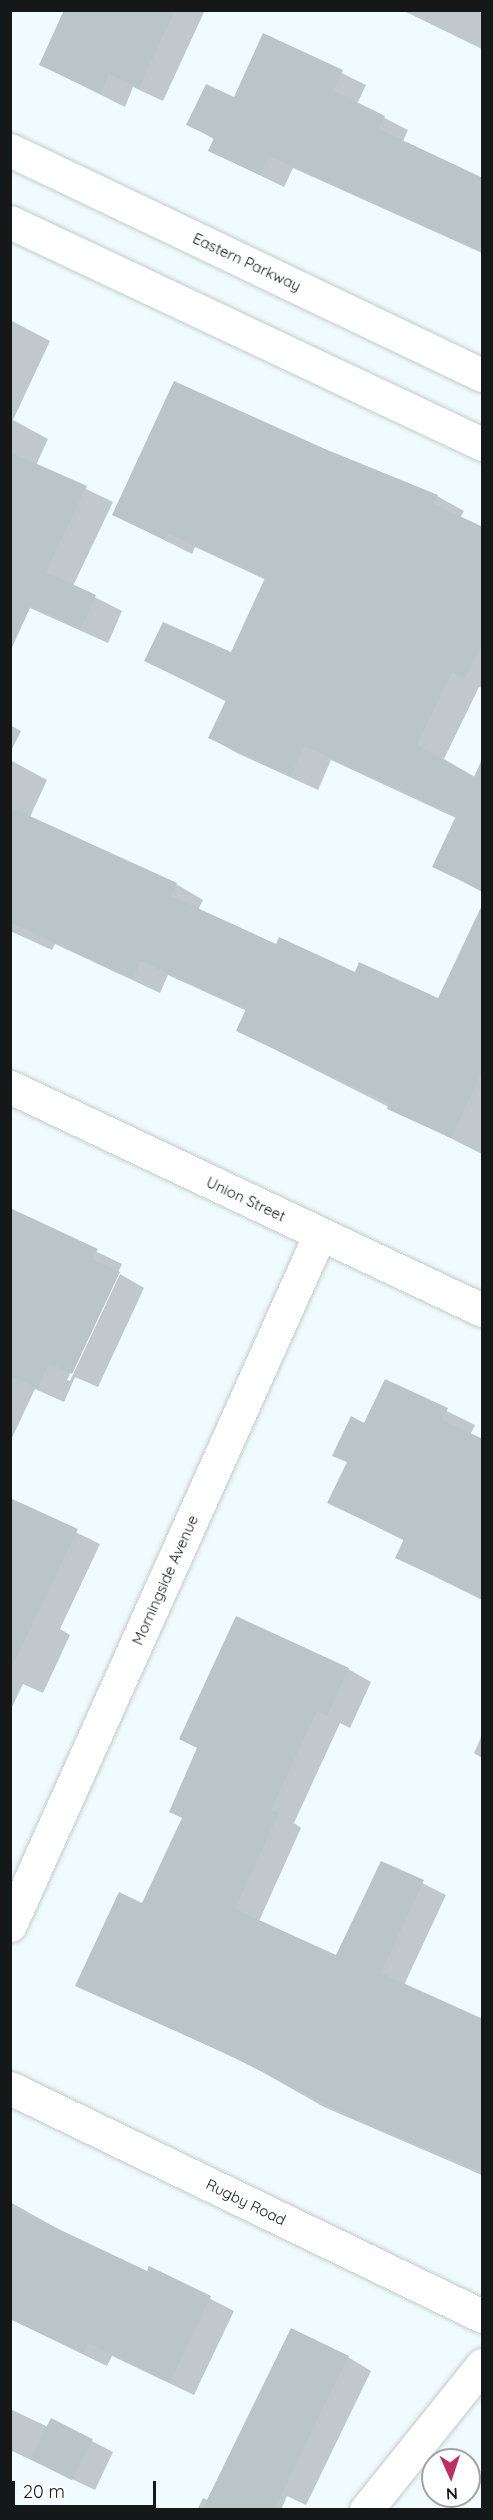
<!DOCTYPE html>
<style>
body{margin:0}
#map{position:relative;width:493px;height:2520px;overflow:hidden;background:#f0fbfe;font-family:Quicksand,sans-serif}
div>[style]{position:absolute}
.shadow>*{inset:0;background:#0003}
.building>*{inset:0;background:#bac5c8;transform-origin:0 0}
.roads{filter:drop-shadow(0 0 2px #c1cbce) drop-shadow(0 0 2px #c1cbce)}
.street>*{height:33px;margin:-16.5px;padding:0 16.5px;transform-origin:16.5px;border-radius:16.5px;background:#fff}
.secondary>*{height:33px;margin:-16.5px;padding:0 16.5px;transform-origin:16.5px;border-radius:16.5px;background:#fff}
span{translate:-50% -50%;white-space:nowrap;text-align:center;line-height:1.15;-webkit-text-stroke:4.5px #fff;paint-order:stroke}
.street-label{font-size:15px;color:#141819}
.frame{position:absolute;inset:0;border:12px solid #141819;pointer-events:none}
.north{position:absolute;left:421px;top:2448px;width:60px;height:60px;box-sizing:border-box;background:#fff;border:2px solid #a1a3a3;border-radius:50%;rotate:177deg;font-size:16px;font-weight:700;line-height:24px;text-align:center;color:#141819}
.north::after{content:'';display:block;margin:auto;width:21px;height:27px;background:#bd2f61;clip-path:polygon(50% 0,100% 100%,50% 72%,0 100%)}
.scale{position:absolute;left:12px;top:2481px;width:144px;height:27px;box-sizing:border-box;border:3px solid #141819;border-top:0;padding-left:8px;font-size:18px;line-height:21px;white-space:nowrap;color:#141819;-webkit-text-stroke:4px #fff;paint-order:stroke}
</style>
<div id="map">
<div class="shadow">
<i style="clip-path:polygon(96px 10px,205px 10px,163px 101px,133px 87px,125px 107px,41px 65px)"></i>
<i style="clip-path:polygon(402px 10px,482px 10px,482px 49px)"></i>
<i style="clip-path:polygon(264px 35px,366px 85px,357px 104px,408px 130px,403px 141px,482px 179px,482px 253px,293px 168px,284px 187px,210px 151px,215px 140px,188px 124px,235px 99px)"></i>
<i style="clip-path:polygon(10px 320px,50px 341px,13px 420px,48px 439px,36px 465px,113px 502px,73px 586px,122px 611px,108px 643px,30px 608px,10px 652px)"></i>
<i style="clip-path:polygon(324px 451px,437px 496px,464px 511px,460px 518px,482px 528px,482px 688px,479px 687px,444px 759px,482px 781px,482px 892px,434px 866px,456px 818px,331px 760px,318px 790px,237px 753px,210px 738px,227px 702px,146px 661px,232px 654px,266px 580px,195px 547px,192px 554px,114px 515px)"></i>
<i style="clip-path:polygon(10px 725px,21px 731px,10px 753px)"></i>
<i style="clip-path:polygon(10px 760px,47px 780px,30px 817px,176px 884px,203px 900px,198px 910px,276px 946px,439px 1000px,482px 907px,482px 1154px,238px 1031px,247px 1011px,168px 975px,160px 993px,55px 944px,52px 950px,10px 931px)"></i>
<i style="clip-path:polygon(10px 1210px,122px 1264px,67px 1380px,70px 1381px,120px 1274px,144px 1288px,98px 1387px,75px 1377px,64px 1402px,35px 1389px,10px 1442px)"></i>
<i style="clip-path:polygon(386px 1381px,475px 1425px,470px 1435px,482px 1441px,482px 1600px,397px 1558px,405px 1541px,329px 1503px,348px 1463px,334px 1455px,365px 1425px)"></i>
<i style="clip-path:polygon(10px 1500px,100px 1544px,60px 1629px,70px 1635px,43px 1693px,23px 1684px,10px 1711px)"></i>
<i style="clip-path:polygon(348px 1669px,371px 1682px,350px 1728px,340px 1723px,294px 1823px,301px 1828px,259px 1921px,337px 1957px,382px 1863px,446px 1895px,404px 1985px,482px 2020px,482px 2175px,324px 2107px,250px 2065px,77px 1986px)"></i>
<i style="clip-path:polygon(482px 1735px,482px 1758px,474px 1753px)"></i>
<i style="clip-path:polygon(10px 2202px,67px 2234px,148px 2273px,150px 2268px,234px 2311px,194px 2395px,112px 2356px,107px 2366px,10px 2319px)"></i>
<i style="clip-path:polygon(348px 2357px,371px 2371px,306px 2505px,287px 2496px,281px 2510px,197px 2510px,203px 2498px,208px 2500px)"></i>
<i style="clip-path:polygon(10px 2409px,48px 2427px,51px 2420px,113px 2452px,95px 2490px,10px 2450px)"></i>
</div>
<div class="building">
<i style="clip-path:polygon(64px 10px,175px 10px,139px 88px,109px 74px,101px 94px,39px 65px)"></i>
<i style="clip-path:polygon(263px 33px,343px 70px,334px 91px,385px 116px,379px 129px,483px 178px,483px 252px,269px 156px,260px 175px,208px 151px,214px 138px,186px 125px,206px 84px,234px 97px)"></i>
<i style="clip-path:polygon(174px 381px,325px 449px,438px 495px,434px 504px,483px 527px,483px 642px,465px 679px,452px 672px,417px 745px,474px 777px,483px 757px,483px 891px,432px 867px,456px 816px,304px 746px,291px 776px,208px 738px,226px 700px,144px 661px,163px 622px,231px 652px,265px 578px,168px 533px,165px 540px,112px 515px)"></i>
<i style="clip-path:polygon(10px 452px,87px 486px,46px 572px,96px 595px,81px 629px,30px 606px,10px 648px)"></i>
<i style="clip-path:polygon(10px 807px,177px 883px,171px 896px,276px 944px,279px 937px,355px 972px,359px 962px,438px 998px,483px 903px,483px 1070px,451px 1138px,387px 1109px,389px 1103px,236px 1031px,246px 1009px,141px 961px,133px 979px,10px 922px)"></i>
<i style="clip-path:polygon(10px 1208px,98px 1249px,92px 1259px,120px 1272px,72px 1374px,49px 1363px,38px 1388px,10px 1376px)"></i>
<i style="clip-path:polygon(385px 1379px,448px 1408px,442px 1420px,483px 1439px,483px 1598px,395px 1558px,404px 1539px,327px 1503px,347px 1462px,332px 1456px,351px 1416px,364px 1423px)"></i>
<i style="clip-path:polygon(10px 1498px,78px 1529px,10px 1671px)"></i>
<i style="clip-path:polygon(236px 1616px,349px 1668px,327px 1716px,317px 1711px,271px 1810px,279px 1813px,235px 1909px,336px 1955px,381px 1861px,424px 1880px,381px 1973px,483px 2019px,483px 2172px,355px 2119px,225px 2053px,75px 1986px,119px 1892px,142px 1903px,182px 1818px,169px 1812px,197px 1748px,179px 1739px)"></i>
<i style="clip-path:polygon(10px 2206px,147px 2271px,149px 2266px,211px 2296px,170px 2382px,88px 2343px,83px 2353px,10px 2319px)"></i>
<i style="clip-path:polygon(291px 2328px,349px 2356px,326px 2402px,274px 2510px,202px 2510px)"></i>
<i style="left:51px;top:2418px;width:47px;height:46px;rotate:27deg"></i>
</div>
<div class="roads">
<div class="street">
<i style="left:10px;top:150px;width:523px;rotate:25.49deg"></i>
<i style="left:10px;top:222px;width:522px;rotate:25.19deg"></i>
<i style="left:10px;top:1925px;width:757px;rotate:-65.84deg"></i>
<i style="left:10px;top:2088px;width:524px;rotate:25.78deg"></i>
<i style="left:366px;top:2510px;width:186px;rotate:-51.3deg"></i>
</div>
<div class="secondary">
<i style="left:10px;top:1087px;width:522px;rotate:25.29deg"></i>
</div>
</div>
<div class="street-label">
<span style="left:247px;top:262px;rotate:25deg">Eastern Parkway</span>
<span style="left:246px;top:1199px;rotate:25deg">Union Street</span>
<span style="left:165px;top:1580px;rotate:-66deg">Morningside Avenue</span>
<span style="left:246px;top:2202px;rotate:26deg">Rugby Road</span>
</div>
<div class="frame"></div>
<div class="north">N</div>
<div class="scale">20 m</div>
</div>
